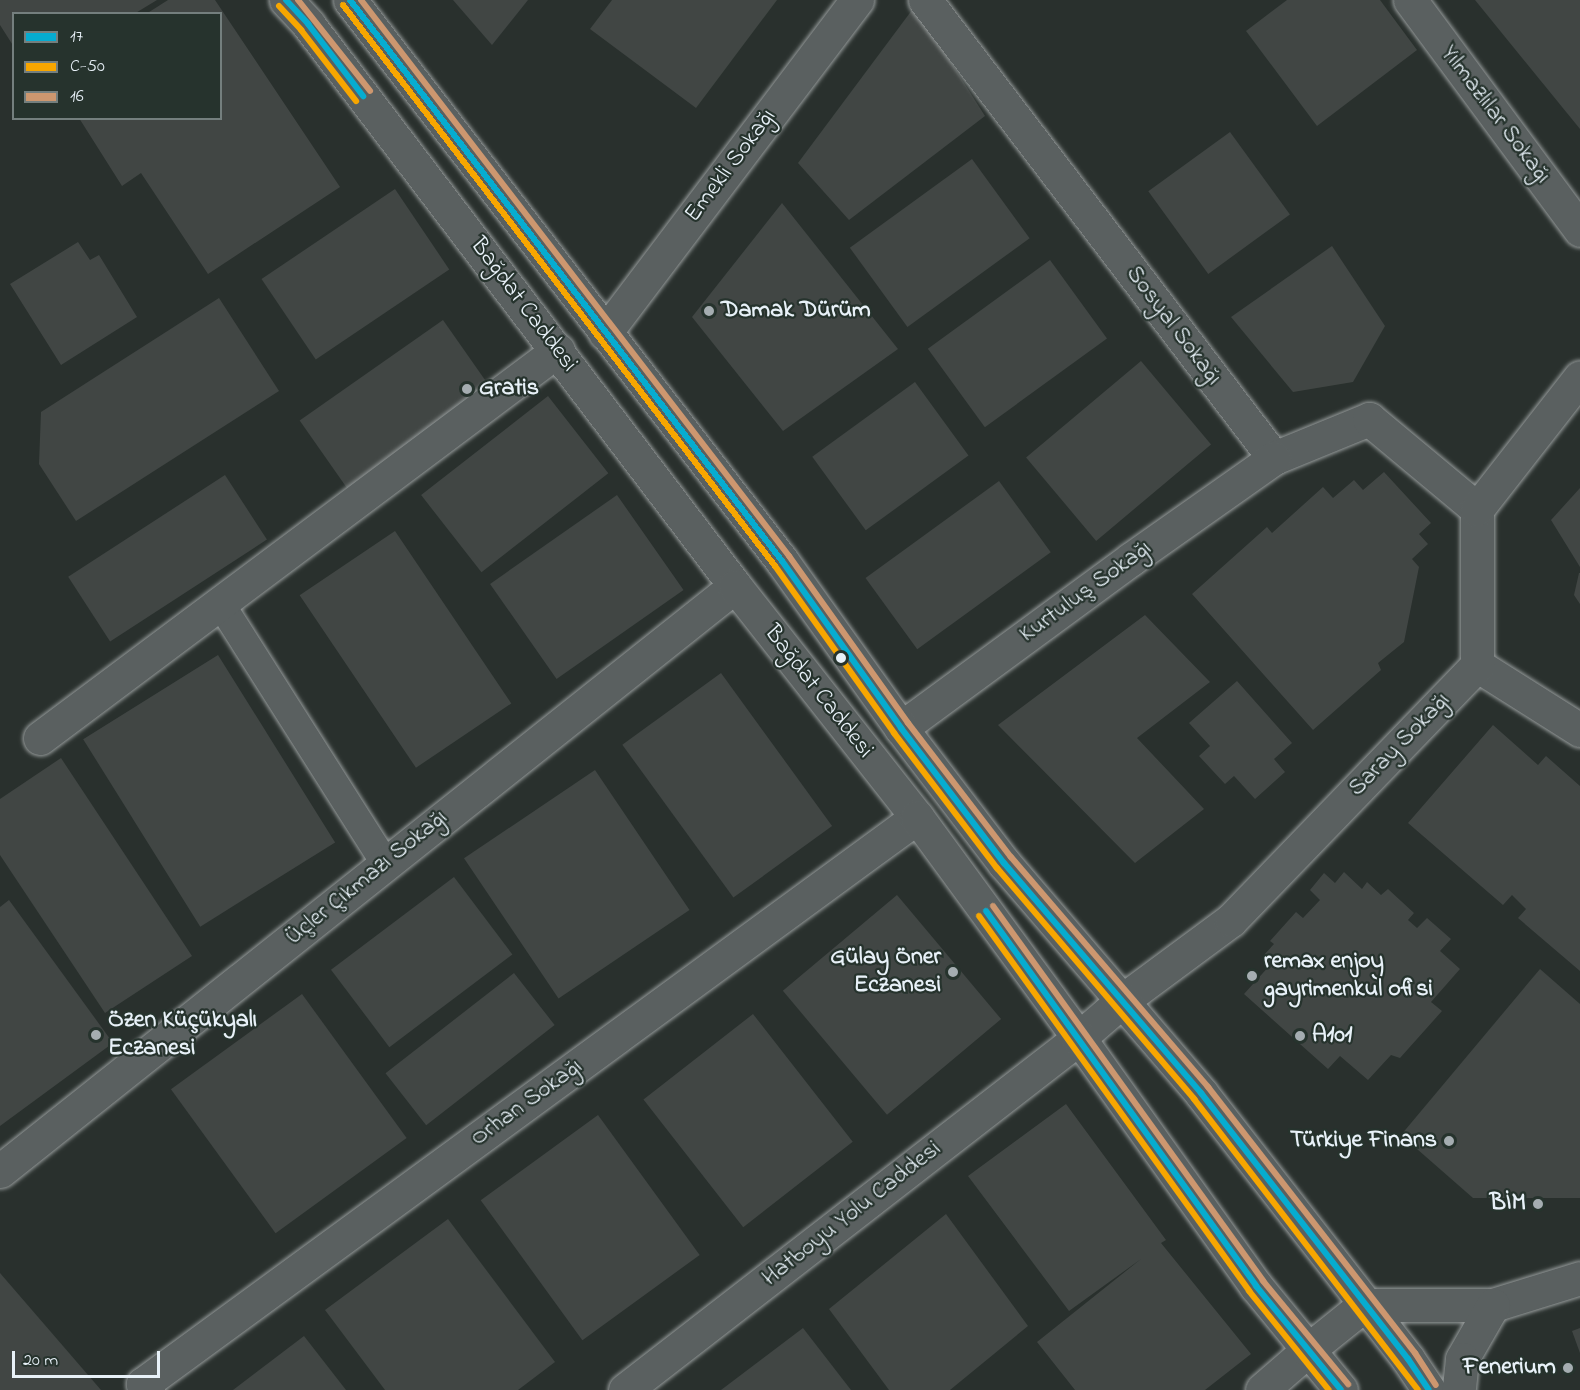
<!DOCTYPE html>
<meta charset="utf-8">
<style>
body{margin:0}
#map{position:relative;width:1580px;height:1390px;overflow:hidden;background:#29302d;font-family:"Indie Flower",sans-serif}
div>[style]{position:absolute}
.building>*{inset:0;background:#414644;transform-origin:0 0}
.roads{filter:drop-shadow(0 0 2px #959a9a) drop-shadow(0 0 2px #959a9a)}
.lane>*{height:28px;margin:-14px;padding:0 14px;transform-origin:14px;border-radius:14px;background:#5a6060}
.street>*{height:33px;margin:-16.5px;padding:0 16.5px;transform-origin:16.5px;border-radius:16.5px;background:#5a6060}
.secondary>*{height:33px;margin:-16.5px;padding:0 16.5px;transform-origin:16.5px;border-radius:16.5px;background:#5a6060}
.primary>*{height:33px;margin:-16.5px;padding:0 16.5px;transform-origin:16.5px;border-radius:16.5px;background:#5a6060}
.bus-1>*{height:6px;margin:-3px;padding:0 3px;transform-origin:3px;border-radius:3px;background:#06acd0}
.bus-2>*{height:6px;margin:-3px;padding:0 3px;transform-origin:3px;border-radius:3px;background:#f7a600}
.bus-3>*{height:6px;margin:-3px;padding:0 3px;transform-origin:3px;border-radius:3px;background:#cd976f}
.dots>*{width:16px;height:16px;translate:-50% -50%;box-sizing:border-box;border:3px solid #26332d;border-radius:50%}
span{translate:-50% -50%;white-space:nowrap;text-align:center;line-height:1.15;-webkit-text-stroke:4.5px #26332d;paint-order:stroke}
.street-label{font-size:24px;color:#e8f1f8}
.poi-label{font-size:24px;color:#e8f1f8;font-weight:700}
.left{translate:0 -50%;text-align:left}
.right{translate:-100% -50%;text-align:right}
.legend{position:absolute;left:12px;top:12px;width:210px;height:108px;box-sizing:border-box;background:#26332d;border:2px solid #747f7e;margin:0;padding:8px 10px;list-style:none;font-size:18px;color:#e8f1f8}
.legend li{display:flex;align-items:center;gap:12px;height:30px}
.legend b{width:30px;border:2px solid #747f7e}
.scale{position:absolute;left:12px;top:1351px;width:148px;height:27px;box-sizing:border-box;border:3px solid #e8f1f8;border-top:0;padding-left:8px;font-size:18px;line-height:21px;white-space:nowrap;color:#e8f1f8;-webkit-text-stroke:4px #26332d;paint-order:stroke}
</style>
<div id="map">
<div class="building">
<i style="clip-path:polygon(0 0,157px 0,134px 14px,14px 14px,14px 47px,0 25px)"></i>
<i style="clip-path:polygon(168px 0,215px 0,340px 187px,208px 274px,141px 173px,122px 186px,79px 118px,220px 118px,220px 14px,146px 14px)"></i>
<i style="clip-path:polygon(453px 0,528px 0,492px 45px)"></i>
<i style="clip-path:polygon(612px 0,777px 0,696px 108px,590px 29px)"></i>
<i style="clip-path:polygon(1287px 0,1380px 0,1417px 50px,1317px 126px,1246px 31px)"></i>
<i style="clip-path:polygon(1475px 0,1580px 0,1580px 129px)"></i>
<i style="clip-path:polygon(915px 6px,985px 116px,849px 220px,798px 163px)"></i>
<i style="left:1230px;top:132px;width:102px;height:101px;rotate:54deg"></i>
<i style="left:972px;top:159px;width:98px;height:151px;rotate:54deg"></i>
<i style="left:395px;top:189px;width:97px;height:161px;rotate:56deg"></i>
<i style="clip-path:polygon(782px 203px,898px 349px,783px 431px,692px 317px)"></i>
<i style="clip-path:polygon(78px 242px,90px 260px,99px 255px,137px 317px,61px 365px,10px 284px)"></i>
<i style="clip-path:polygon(1332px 246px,1385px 326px,1353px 382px,1293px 392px,1231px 317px)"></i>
<i style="left:1050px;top:260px;width:97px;height:151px;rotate:54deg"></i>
<i style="clip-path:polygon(219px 298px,279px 391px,76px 521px,39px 464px,41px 412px)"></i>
<i style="left:443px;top:320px;width:84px;height:175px;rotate:55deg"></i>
<i style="left:1141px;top:361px;width:109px;height:150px;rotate:50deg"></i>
<i style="left:915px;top:382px;width:91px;height:127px;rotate:54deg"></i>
<i style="left:548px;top:396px;width:98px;height:161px;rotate:52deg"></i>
<i style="clip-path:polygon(1384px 472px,1431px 523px,1419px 534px,1428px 544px,1412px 559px,1419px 567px,1404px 642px,1378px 663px,1381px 670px,1313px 730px,1192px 594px,1267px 527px,1272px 533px,1323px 487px,1333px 498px,1354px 480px,1363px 490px)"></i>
<i style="left:225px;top:475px;width:77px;height:187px;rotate:57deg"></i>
<i style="left:999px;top:481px;width:88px;height:165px;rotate:54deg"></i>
<i style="clip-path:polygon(1580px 488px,1580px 567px,1551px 520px)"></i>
<i style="left:617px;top:495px;width:116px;height:155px;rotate:55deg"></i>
<i style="left:395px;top:531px;width:208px;height:115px;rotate:56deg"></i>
<i style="clip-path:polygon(1579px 573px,1580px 573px,1580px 604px,1574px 595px)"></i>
<i style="clip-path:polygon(1145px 615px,1210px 682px,1137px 738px,1204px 809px,1135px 863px,998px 725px)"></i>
<i style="left:218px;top:655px;width:221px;height:159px;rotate:58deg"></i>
<i style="left:721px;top:673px;width:189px;height:122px;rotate:54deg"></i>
<i style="clip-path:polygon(1237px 681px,1292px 743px,1274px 759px,1285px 772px,1255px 799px,1234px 776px,1225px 784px,1199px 756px,1210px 746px,1189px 723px)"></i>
<i style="clip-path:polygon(1493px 725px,1538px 765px,1546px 756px,1580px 786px,1580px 971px,1518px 918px,1526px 909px,1512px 895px,1503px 905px,1408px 823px)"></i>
<i style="clip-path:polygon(61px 758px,192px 956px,105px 1013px,0 855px,0 799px)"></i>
<i style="left:595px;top:770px;width:169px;height:158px;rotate:56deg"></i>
<i style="clip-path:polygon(1344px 872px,1362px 889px,1367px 882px,1381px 895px,1388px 889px,1414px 913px,1408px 920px,1417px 928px,1427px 918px,1451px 939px,1440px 951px,1460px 969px,1431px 1002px,1442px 1011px,1400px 1058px,1391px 1055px,1368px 1080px,1340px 1056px,1328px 1069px,1244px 994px,1271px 964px,1263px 956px,1274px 944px,1270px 941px,1296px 912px,1303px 918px,1320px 900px,1310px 890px,1324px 873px,1335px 883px)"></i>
<i style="left:454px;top:877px;width:97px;height:154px;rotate:53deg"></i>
<i style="left:897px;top:895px;width:162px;height:149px;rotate:50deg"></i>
<i style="clip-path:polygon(9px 900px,113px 1043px,0 1126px,0 907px)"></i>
<i style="clip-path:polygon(1540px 969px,1580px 1004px,1580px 1198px,1473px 1198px,1401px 1135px)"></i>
<i style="left:514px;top:973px;width:66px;height:163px;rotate:52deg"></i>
<i style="left:302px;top:994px;width:178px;height:162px;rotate:54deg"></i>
<i style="left:753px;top:1014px;width:162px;height:139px;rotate:52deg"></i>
<i style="clip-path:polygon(1066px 1104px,1166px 1240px,1161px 1243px,1251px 1354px,1205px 1390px,1075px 1390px,1037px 1342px,1141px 1259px,1069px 1311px,968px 1176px)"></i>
<i style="left:598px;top:1115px;width:173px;height:145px;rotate:54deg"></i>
<i style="clip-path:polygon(946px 1214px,1028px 1326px,950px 1390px,889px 1390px,829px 1309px)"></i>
<i style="clip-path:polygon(448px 1219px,555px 1362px,518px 1390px,385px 1390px,325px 1310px)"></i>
<i style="clip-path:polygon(0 1273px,101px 1390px,0 1390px)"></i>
<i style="clip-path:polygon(803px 1328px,851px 1390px,721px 1390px)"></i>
<i style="clip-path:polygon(1580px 1328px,1580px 1353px,1572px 1331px)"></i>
<i style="clip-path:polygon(304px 1336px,346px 1390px,233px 1390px)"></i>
</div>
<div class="roads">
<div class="lane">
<i style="left:220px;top:603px;width:308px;rotate:57.6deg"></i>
</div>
<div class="street">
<i style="left:925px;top:0;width:576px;rotate:52.69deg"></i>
<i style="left:1274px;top:458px;width:103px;rotate:-22.3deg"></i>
<i style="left:1369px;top:419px;width:141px;rotate:39.8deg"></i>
<i style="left:1410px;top:0;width:286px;rotate:53.5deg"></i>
<i style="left:605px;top:333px;width:418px;rotate:-52.9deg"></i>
<i style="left:1477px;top:665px;width:122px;rotate:32.3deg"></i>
<i style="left:901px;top:728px;width:285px;rotate:-36.3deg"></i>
<i style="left:1131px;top:559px;width:175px;rotate:-35.2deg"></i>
<i style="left:40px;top:738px;width:647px;rotate:-36.83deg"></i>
<i style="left:0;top:1171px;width:939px;rotate:-38.52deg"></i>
<i style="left:148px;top:1390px;width:8px;rotate:-130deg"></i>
<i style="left:143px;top:1384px;width:959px;rotate:-36.22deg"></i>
<i style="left:625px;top:1390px;width:574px;rotate:-37.79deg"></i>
<i style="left:1079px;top:1038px;width:58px;rotate:-40.8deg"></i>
<i style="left:1123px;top:1000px;width:134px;rotate:-36.5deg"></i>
<i style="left:1231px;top:920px;width:354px;rotate:-46deg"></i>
<i style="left:1477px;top:665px;width:156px;rotate:-90deg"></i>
<i style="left:1477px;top:509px;width:167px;rotate:-52deg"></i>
<i style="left:1262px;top:1390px;width:61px;rotate:-41deg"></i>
</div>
<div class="secondary">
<i style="left:1493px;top:1305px;width:91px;rotate:-17.2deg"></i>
</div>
<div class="primary">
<i style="left:286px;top:0;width:33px;rotate:47deg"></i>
<i style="left:308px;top:24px;width:706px;rotate:52.77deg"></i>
<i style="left:735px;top:586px;width:294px;rotate:51.8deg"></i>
<i style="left:917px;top:817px;width:274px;rotate:53.8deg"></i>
<i style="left:1079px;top:1038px;width:305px;rotate:54.5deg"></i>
<i style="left:1256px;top:1286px;width:134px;rotate:50.7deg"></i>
<i style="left:350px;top:0;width:708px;rotate:52.4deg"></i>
<i style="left:782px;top:561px;width:205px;rotate:54.5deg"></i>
<i style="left:901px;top:728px;width:170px;rotate:52.7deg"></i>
<i style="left:1004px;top:863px;width:303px;rotate:49.4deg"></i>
<i style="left:1201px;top:1093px;width:337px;rotate:52.1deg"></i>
<i style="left:1408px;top:1359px;width:37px;rotate:56deg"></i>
<i style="left:1308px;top:1350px;width:72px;rotate:-38.8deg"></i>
<i style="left:1364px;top:1305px;width:129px"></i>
<i style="left:1493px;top:1305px;width:62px;rotate:119.9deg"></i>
<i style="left:1462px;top:1359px;width:31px;rotate:96deg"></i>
</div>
</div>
<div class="bus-1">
<i style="left:286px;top:0;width:33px;rotate:47deg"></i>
<i style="left:308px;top:24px;width:91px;rotate:52.6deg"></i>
<i style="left:350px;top:0;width:708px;rotate:52.4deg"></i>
<i style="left:782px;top:561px;width:205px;rotate:54.5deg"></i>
<i style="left:901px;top:728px;width:170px;rotate:52.7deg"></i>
<i style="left:1004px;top:863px;width:303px;rotate:49.4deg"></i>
<i style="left:1201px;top:1093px;width:337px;rotate:52.1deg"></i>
<i style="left:1408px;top:1359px;width:37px;rotate:56deg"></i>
<i style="left:986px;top:911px;width:462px;rotate:54.2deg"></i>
<i style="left:1256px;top:1286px;width:134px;rotate:50.7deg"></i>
</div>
<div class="bus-2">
<i style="left:343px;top:5px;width:708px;rotate:52.4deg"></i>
<i style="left:775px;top:566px;width:205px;rotate:54.5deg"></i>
<i style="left:894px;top:733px;width:170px;rotate:52.7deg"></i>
<i style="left:997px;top:868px;width:304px;rotate:49.5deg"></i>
<i style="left:1194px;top:1099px;width:367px;rotate:52.4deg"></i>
<i style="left:279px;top:6px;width:33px;rotate:47deg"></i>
<i style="left:301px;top:30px;width:90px;rotate:52.2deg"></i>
<i style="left:979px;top:916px;width:462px;rotate:54.2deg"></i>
<i style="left:1249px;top:1291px;width:127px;rotate:51.1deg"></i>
</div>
<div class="bus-3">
<i style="left:298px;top:0;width:116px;rotate:51.6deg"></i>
<i style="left:361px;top:0;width:702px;rotate:52.41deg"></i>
<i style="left:789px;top:556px;width:205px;rotate:54.5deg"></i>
<i style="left:908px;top:723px;width:169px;rotate:52.5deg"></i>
<i style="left:1011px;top:857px;width:303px;rotate:49.4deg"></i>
<i style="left:1208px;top:1087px;width:337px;rotate:52.1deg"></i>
<i style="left:1415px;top:1353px;width:38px;rotate:57deg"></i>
<i style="left:993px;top:906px;width:462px;rotate:54.2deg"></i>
<i style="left:1263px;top:1281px;width:134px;rotate:50.5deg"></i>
</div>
<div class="dots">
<i style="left:709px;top:311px;background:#a5adb1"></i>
<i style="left:467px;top:389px;background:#a5adb1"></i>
<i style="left:841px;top:658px;background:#e8f1f8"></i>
<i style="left:953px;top:972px;background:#a5adb1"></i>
<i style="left:1252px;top:976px;background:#a5adb1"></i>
<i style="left:96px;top:1035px;background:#a5adb1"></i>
<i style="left:1300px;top:1036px;background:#a5adb1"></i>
<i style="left:1449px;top:1141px;background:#a5adb1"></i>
<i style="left:1538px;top:1204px;background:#a5adb1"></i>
<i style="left:1568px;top:1368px;background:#a5adb1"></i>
</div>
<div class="street-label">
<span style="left:1495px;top:115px;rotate:53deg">Yılmazlılar Sokağı</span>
<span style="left:731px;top:166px;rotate:-53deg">Emekli Sokağı</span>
<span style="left:523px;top:305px;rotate:53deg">Bağdat Caddesi</span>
<span style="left:1173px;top:326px;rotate:53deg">Sosyal Sokağı</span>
<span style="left:1086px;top:592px;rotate:-36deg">Kurtuluş Sokağı</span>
<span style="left:818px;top:692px;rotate:52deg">Bağdat Caddesi</span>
<span style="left:1400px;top:745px;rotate:-46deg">Saray Sokağı</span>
<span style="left:367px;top:878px;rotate:-39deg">Üçler Çıkmazı Sokağı</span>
<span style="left:527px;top:1103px;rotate:-36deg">Orhan Sokağı</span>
<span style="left:852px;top:1214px;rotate:-38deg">Hatboyu Yolu Caddesi</span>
</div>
<div class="poi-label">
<span class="left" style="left:721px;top:311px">Damak Dürüm</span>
<span class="left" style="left:479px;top:389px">Gratis</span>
<span class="right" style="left:941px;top:972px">Gülay Öner<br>Eczanesi</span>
<span class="left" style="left:1264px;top:976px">remax enjoy<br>gayrimenkul ofisi</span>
<span class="left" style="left:108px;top:1035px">Özen Küçükyalı<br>Eczanesi</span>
<span class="left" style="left:1312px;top:1036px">A101</span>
<span class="right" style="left:1437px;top:1141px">Türkiye Finans</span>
<span class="right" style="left:1526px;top:1204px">BİM</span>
<span class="right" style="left:1556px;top:1368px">Fenerium</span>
</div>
<ul class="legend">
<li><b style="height:8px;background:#06acd0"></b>17</li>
<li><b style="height:8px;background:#f7a600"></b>C-50</li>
<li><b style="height:8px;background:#cd976f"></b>16</li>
</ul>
<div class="scale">20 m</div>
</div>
